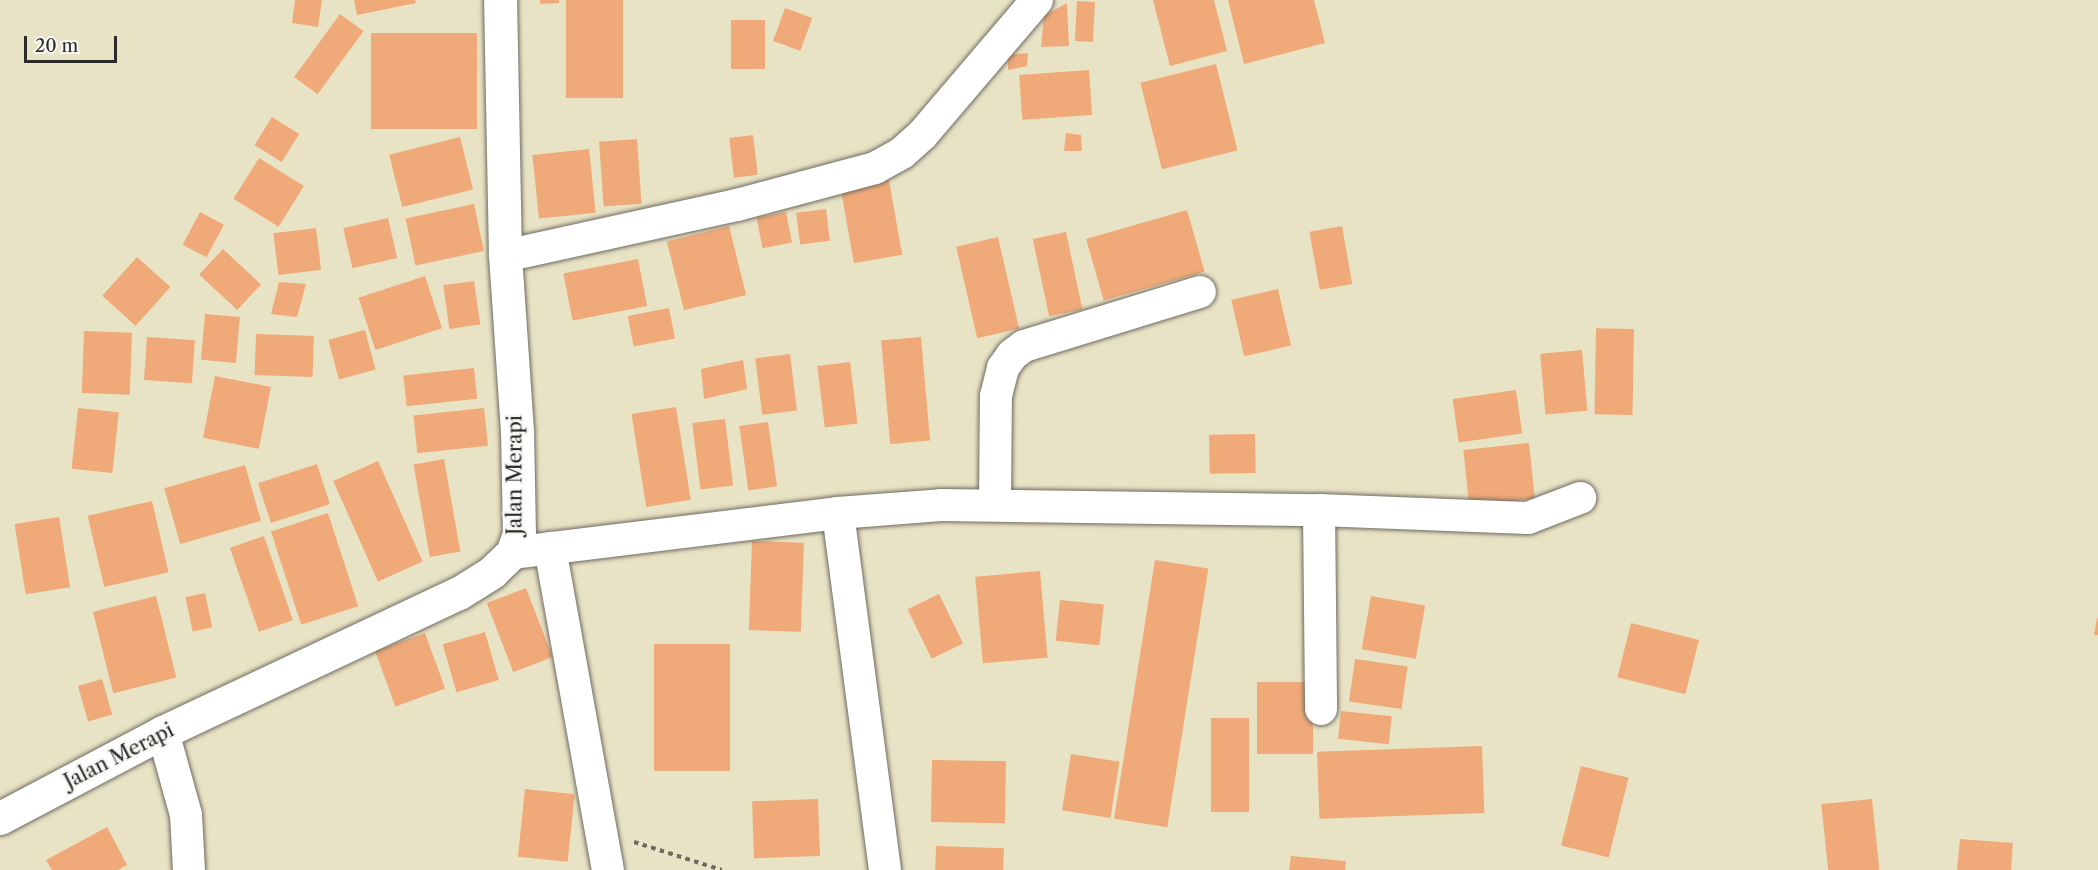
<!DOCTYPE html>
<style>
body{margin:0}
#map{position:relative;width:2098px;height:870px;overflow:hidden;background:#e9e3c5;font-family:"Libre Caslon Text",serif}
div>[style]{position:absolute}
.building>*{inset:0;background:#f0a979;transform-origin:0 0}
.path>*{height:4px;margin-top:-2px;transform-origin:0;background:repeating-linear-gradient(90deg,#6e6b61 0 4.5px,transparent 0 9px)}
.roads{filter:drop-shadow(0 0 2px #6e6b61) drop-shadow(0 0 2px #6e6b61)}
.street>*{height:32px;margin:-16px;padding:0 16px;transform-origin:16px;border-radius:16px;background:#fff}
.secondary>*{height:33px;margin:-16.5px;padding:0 16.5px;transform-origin:16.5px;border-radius:16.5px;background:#fff}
span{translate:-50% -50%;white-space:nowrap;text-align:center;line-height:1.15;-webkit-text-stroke:4.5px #f6f6f2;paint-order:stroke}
.street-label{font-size:20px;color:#2b2b2b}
.scale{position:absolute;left:24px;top:36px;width:93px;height:27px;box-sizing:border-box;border:3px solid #2b2b2b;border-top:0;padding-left:8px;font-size:18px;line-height:21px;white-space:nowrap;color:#2b2b2b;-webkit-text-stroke:4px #f6f6f2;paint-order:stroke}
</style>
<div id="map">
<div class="building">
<i style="clip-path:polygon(295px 0,322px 0,318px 27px,292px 23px)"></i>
<i style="clip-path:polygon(354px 0,415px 0,416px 3px,357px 15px)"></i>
<i style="clip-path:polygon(540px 0,559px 0,559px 3px,540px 4px)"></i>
<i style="left:566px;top:0;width:57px;height:98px"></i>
<i style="clip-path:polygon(1153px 0,1214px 0,1227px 51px,1170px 66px)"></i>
<i style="clip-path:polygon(1228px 0,1314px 0,1325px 43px,1244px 64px)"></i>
<i style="left:1077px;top:1px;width:18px;height:40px;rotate:3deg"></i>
<i style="clip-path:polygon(1067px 3px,1069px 46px,1041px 47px,1044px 16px)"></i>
<i style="left:785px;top:8px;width:29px;height:35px;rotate:20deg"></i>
<i style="left:340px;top:14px;width:29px;height:78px;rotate:36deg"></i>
<i style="left:731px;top:20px;width:34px;height:49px"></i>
<i style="left:477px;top:33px;width:96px;height:106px;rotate:90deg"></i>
<i style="clip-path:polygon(1028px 53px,1027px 66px,1008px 70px,1008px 55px)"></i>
<i style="left:1216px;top:64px;width:89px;height:78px;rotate:76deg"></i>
<i style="left:1089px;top:70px;width:45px;height:70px;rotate:86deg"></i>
<i style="left:272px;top:117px;width:32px;height:33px;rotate:32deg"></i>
<i style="clip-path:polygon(1066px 133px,1081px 135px,1082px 151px,1064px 151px)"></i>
<i style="left:753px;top:135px;width:40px;height:24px;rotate:83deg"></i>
<i style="left:460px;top:137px;width:54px;height:73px;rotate:76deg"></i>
<i style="left:637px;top:139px;width:65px;height:38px;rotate:86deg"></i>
<i style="left:589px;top:149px;width:64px;height:57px;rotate:84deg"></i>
<i style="left:259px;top:158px;width:53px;height:48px;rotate:32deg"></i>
<i style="left:889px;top:180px;width:76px;height:49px;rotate:80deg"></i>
<i style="left:474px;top:204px;width:48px;height:70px;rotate:78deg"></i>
<i style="left:826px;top:209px;width:32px;height:30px;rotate:83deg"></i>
<i style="left:1187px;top:210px;width:64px;height:105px;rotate:74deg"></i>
<i style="left:200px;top:212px;width:27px;height:37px;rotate:28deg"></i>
<i style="left:786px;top:212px;width:31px;height:30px;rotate:79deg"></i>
<i style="left:388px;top:218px;width:41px;height:46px;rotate:77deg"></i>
<i style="left:729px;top:226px;width:71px;height:64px;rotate:76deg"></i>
<i style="left:1342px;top:226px;width:59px;height:33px;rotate:80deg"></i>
<i style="left:316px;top:228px;width:42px;height:43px;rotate:83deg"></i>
<i style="left:1066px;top:232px;width:79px;height:34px;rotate:78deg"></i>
<i style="left:998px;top:237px;width:94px;height:43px;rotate:77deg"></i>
<i style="left:223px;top:249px;width:52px;height:35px;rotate:43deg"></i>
<i style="left:137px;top:257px;width:45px;height:52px;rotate:42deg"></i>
<i style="left:638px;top:259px;width:48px;height:76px;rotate:79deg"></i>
<i style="left:425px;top:276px;width:55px;height:70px;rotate:72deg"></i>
<i style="left:474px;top:281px;width:44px;height:31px;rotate:82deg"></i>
<i style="clip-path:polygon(279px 282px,306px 284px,297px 317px,271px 314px)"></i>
<i style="left:1278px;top:289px;width:58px;height:48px;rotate:77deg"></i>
<i style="left:669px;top:308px;width:31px;height:42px;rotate:79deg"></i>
<i style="left:205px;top:314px;width:35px;height:46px;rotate:5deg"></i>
<i style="left:1634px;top:329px;width:86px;height:38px;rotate:91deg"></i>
<i style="left:365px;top:330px;width:41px;height:38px;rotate:75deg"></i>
<i style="left:84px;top:331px;width:48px;height:62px;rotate:2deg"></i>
<i style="left:256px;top:334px;width:58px;height:41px;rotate:2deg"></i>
<i style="left:147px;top:337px;width:48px;height:43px;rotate:4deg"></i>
<i style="left:921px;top:337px;width:104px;height:40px;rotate:85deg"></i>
<i style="left:1582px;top:350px;width:61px;height:42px;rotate:85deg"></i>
<i style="left:790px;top:354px;width:57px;height:35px;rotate:83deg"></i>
<i style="clip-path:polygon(743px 360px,747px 389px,704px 399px,701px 369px)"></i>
<i style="left:850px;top:362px;width:62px;height:33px;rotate:83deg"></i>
<i style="left:474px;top:368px;width:31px;height:71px;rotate:84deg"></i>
<i style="left:215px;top:376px;width:57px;height:63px;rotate:11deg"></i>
<i style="left:1516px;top:390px;width:44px;height:64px;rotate:82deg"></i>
<i style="left:676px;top:407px;width:94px;height:45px;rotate:81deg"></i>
<i style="left:78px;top:408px;width:41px;height:61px;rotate:6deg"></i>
<i style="left:484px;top:408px;width:38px;height:71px;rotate:84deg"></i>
<i style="left:725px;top:419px;width:67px;height:33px;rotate:83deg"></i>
<i style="left:768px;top:422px;width:65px;height:29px;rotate:82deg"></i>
<i style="left:1255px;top:434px;width:39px;height:46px;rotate:89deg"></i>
<i style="left:1529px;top:443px;width:56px;height:66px;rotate:84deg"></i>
<i style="left:444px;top:459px;width:94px;height:31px;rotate:80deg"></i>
<i style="left:378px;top:461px;width:110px;height:49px;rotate:66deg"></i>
<i style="left:317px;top:464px;width:42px;height:62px;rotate:72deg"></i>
<i style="left:245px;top:465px;width:58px;height:84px;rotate:74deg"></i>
<i style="left:152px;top:501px;width:73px;height:66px;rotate:77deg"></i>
<i style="left:328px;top:513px;width:98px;height:60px;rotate:72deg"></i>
<i style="left:59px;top:517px;width:71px;height:45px;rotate:81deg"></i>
<i style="left:264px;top:536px;width:89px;height:36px;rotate:71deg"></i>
<i style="left:752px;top:541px;width:52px;height:89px;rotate:2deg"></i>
<i style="left:1155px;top:560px;width:54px;height:262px;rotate:9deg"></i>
<i style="left:1040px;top:571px;width:87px;height:65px;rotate:85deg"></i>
<i style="left:526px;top:588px;width:74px;height:42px;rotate:69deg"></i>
<i style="left:205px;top:593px;width:35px;height:20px;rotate:78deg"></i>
<i style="left:939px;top:594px;width:55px;height:35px;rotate:64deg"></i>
<i style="left:156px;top:596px;width:84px;height:65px;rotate:76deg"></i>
<i style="left:1371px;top:596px;width:55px;height:54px;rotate:10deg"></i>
<i style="left:1060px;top:600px;width:44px;height:41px;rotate:6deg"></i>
<i style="clip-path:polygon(2097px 618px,2098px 618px,2098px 635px,2094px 635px)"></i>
<i style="left:1631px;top:623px;width:70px;height:56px;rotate:14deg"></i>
<i style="left:485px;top:632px;width:50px;height:44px;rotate:74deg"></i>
<i style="left:425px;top:633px;width:59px;height:53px;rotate:70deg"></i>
<i style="left:654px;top:644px;width:76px;height:127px"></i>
<i style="left:1355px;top:659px;width:53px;height:43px;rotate:8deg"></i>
<i style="left:102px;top:679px;width:37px;height:25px;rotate:74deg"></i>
<i style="left:1257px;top:682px;width:56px;height:72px"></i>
<i style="left:1341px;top:711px;width:51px;height:28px;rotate:6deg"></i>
<i style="left:1211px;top:718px;width:38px;height:94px"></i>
<i style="left:1482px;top:746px;width:67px;height:165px;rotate:88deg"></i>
<i style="left:1071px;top:754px;width:49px;height:57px;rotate:9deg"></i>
<i style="left:932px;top:760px;width:74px;height:62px;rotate:1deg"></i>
<i style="left:1581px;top:766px;width:49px;height:82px;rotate:14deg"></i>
<i style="left:525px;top:789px;width:50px;height:68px;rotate:6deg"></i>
<i style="left:818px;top:799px;width:57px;height:66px;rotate:88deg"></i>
<i style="left:1872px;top:799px;width:71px;height:51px;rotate:84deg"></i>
<i style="clip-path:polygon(107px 827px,127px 865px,118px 870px,52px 870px,46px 860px)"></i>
<i style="clip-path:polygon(1960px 839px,2013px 843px,2011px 870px,1957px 870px)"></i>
<i style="left:936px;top:846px;width:68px;height:24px;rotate:2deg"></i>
<i style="clip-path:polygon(1291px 856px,1346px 861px,1345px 870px,1289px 870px)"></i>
</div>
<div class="path">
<i style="left:634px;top:842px;width:92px;rotate:17.7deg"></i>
</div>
<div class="roads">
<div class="street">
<i style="left:505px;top:256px;width:238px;rotate:-12.4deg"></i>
<i style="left:737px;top:205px;width:143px;rotate:-15deg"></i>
<i style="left:875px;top:168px;width:31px;rotate:-29deg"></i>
<i style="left:902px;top:153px;width:28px;rotate:-42deg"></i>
<i style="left:923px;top:134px;width:176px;rotate:-49.6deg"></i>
<i style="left:995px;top:503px;width:107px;rotate:-89.5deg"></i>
<i style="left:996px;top:396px;width:29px;rotate:-76deg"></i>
<i style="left:1003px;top:368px;width:16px;rotate:-55deg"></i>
<i style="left:1012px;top:355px;width:15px;rotate:-37deg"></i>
<i style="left:1024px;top:346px;width:184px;rotate:-17.1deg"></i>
<i style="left:1319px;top:510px;width:199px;rotate:89.4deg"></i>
<i style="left:838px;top:513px;width:360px;rotate:82.5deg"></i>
<i style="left:550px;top:548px;width:327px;rotate:79.8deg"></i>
<i style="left:512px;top:553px;width:328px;rotate:-7deg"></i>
<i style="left:838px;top:513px;width:103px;rotate:-4.4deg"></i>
<i style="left:941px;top:505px;width:378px;rotate:0.8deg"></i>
<i style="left:1319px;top:510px;width:209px;rotate:2.2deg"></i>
<i style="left:1528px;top:518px;width:56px;rotate:-21deg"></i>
<i style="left:163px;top:732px;width:86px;rotate:74.5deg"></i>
<i style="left:186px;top:815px;width:55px;rotate:86.9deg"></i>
</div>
<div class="secondary">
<i style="left:0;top:818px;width:184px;rotate:-27.8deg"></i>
<i style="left:163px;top:732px;width:327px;rotate:-25.2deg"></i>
<i style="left:459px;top:593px;width:39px;rotate:-32deg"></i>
<i style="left:492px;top:572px;width:28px;rotate:-44deg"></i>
<i style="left:512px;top:553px;width:20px;rotate:-70deg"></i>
<i style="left:519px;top:534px;width:103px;rotate:-91.1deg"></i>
<i style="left:517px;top:431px;width:175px;rotate:-93.9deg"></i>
<i style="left:505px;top:256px;width:256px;rotate:-91.1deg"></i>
</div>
</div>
<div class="street-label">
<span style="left:515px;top:475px;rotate:-90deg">Jalan Merapi</span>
<span style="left:119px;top:756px;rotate:-27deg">Jalan Merapi</span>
</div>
<div class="scale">20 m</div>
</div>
